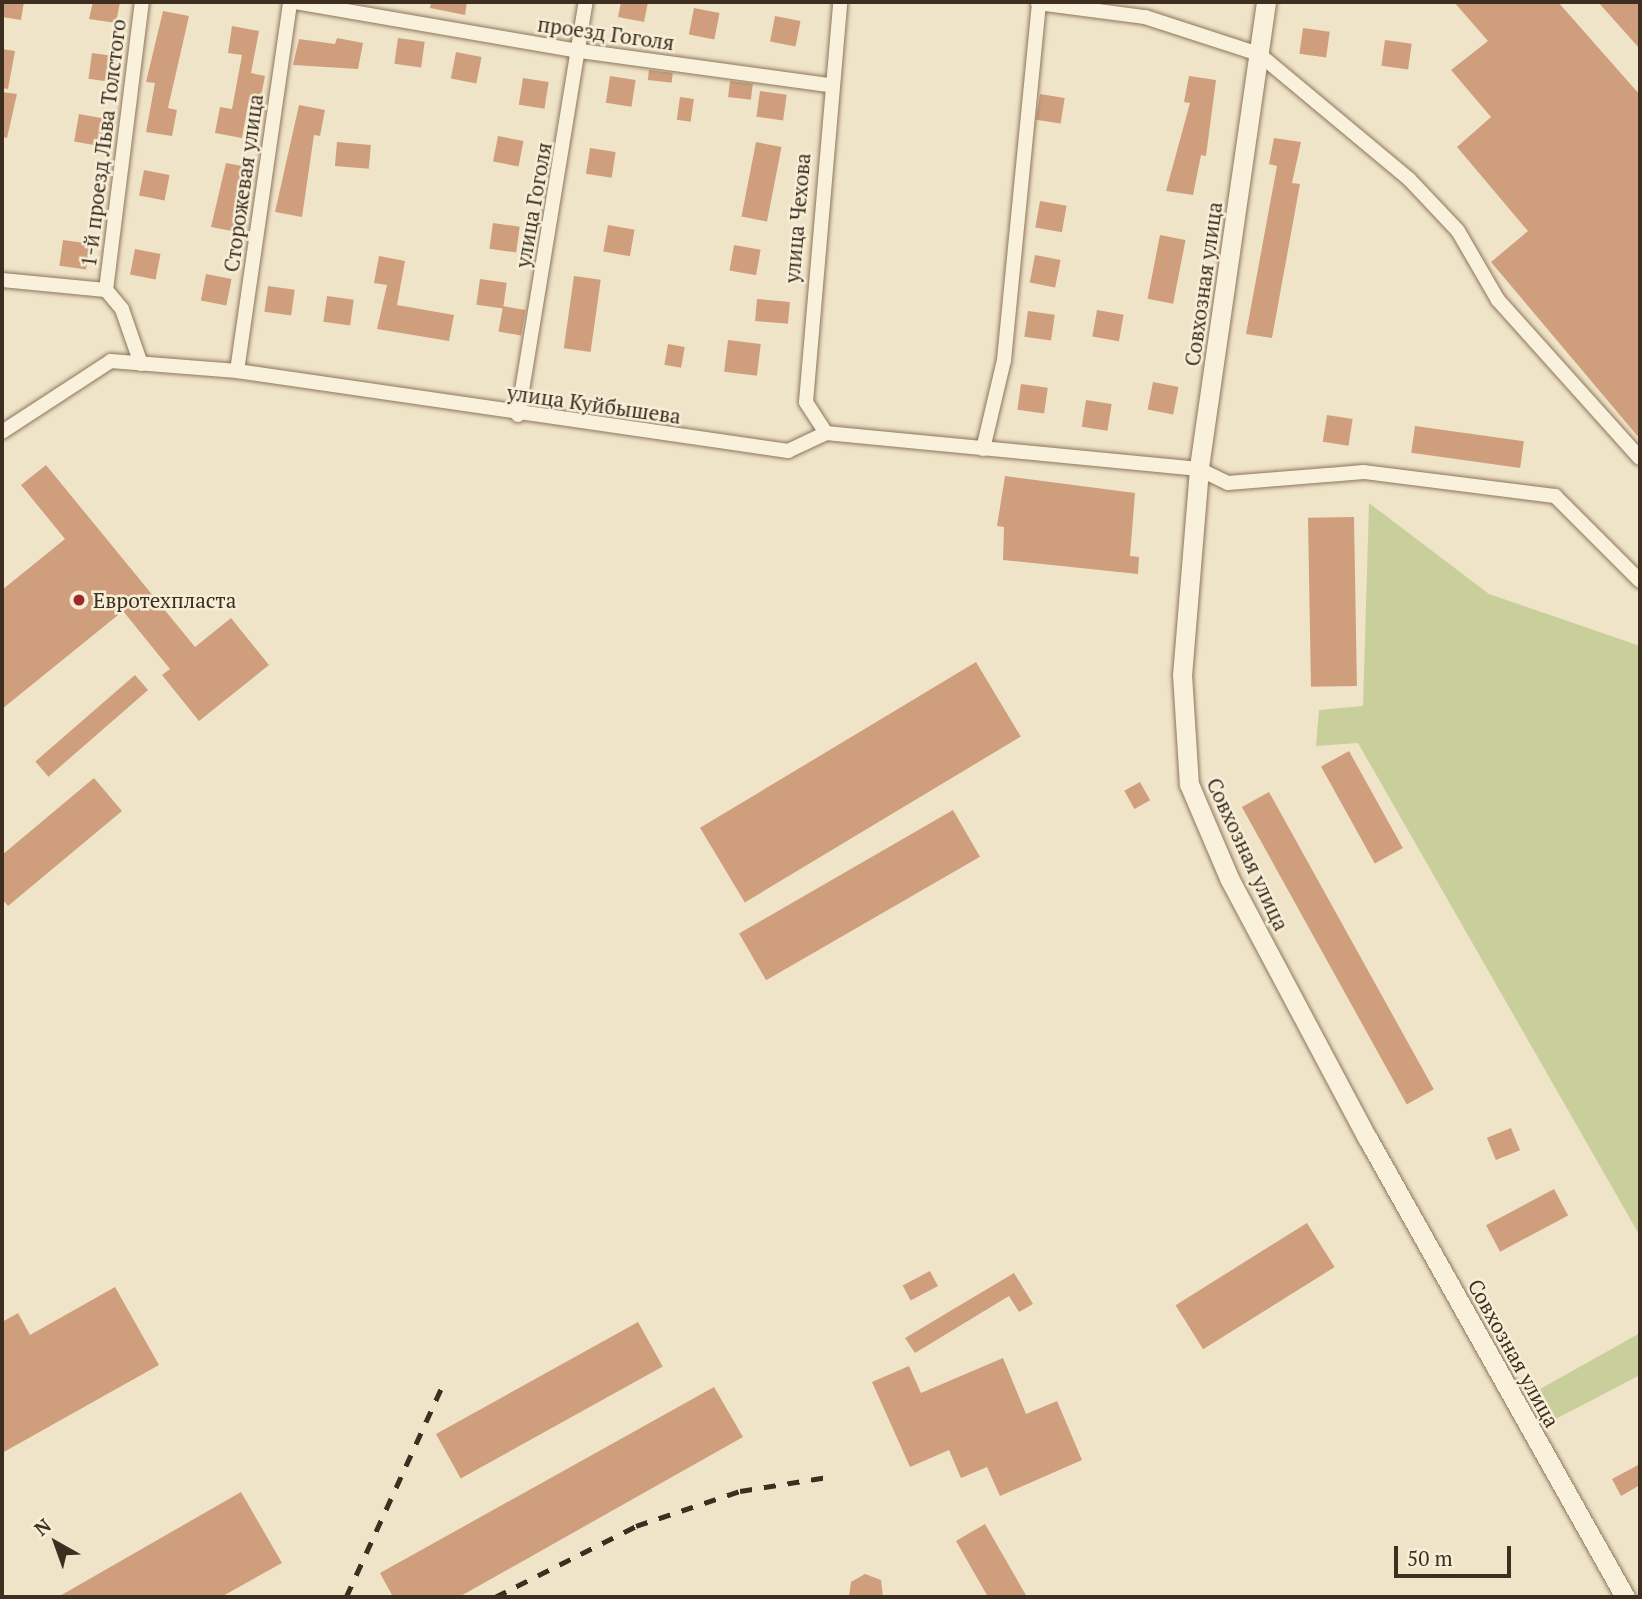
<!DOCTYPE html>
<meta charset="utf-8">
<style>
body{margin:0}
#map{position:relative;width:1642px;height:1599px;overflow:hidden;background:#f0e4c8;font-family:"PT Serif",serif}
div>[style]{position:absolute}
.green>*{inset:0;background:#c9cf9b}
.building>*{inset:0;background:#cf9f7d;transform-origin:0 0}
.roads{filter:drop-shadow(0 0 2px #8d765c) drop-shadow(0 0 2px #8d765c)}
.street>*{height:14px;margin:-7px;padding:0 7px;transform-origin:7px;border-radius:7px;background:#faf1dc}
.secondary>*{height:19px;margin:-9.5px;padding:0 9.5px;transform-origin:9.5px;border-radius:9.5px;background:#faf1dc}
.rail>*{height:4.5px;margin-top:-2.25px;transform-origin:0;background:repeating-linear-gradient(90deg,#3d2e20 0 12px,transparent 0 24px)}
.dots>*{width:19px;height:19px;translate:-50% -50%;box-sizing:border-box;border:4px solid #f7eed8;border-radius:50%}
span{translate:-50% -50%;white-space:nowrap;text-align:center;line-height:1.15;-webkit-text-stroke:5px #f7eed8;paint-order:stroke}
.street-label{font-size:21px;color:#3d2e20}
.poi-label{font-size:21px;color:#3d2e20}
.left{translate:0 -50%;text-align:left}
.frame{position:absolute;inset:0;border:4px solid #3d2e20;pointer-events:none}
.north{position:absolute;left:21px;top:1508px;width:70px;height:70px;-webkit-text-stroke:5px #f7eed8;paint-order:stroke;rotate:320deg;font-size:19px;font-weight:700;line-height:28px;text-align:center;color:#3d2e20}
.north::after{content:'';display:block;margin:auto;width:24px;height:32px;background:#3d2e20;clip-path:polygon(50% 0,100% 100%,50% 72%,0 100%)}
.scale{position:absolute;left:1394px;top:1546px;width:117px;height:32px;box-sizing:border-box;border:4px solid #3d2e20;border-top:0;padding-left:9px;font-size:21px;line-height:24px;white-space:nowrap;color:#3d2e20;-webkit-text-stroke:5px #f7eed8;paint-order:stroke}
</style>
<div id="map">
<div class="green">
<i style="clip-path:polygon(1369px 503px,1489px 594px,1640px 646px,1640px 1236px,1358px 743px,1316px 746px,1319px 710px,1363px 706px)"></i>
<i style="clip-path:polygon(1640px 1333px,1640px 1375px,1548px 1423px,1533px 1393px)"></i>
</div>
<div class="building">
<i style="clip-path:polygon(2px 2px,24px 2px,21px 20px,2px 17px)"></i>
<i style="clip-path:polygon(93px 2px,120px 2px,116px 23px,89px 19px)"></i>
<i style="clip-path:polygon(431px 2px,467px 2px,465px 15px,430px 8px)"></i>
<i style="clip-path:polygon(621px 2px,648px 2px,644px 22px,618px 17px)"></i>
<i style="clip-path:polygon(1454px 2px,1558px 2px,1640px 95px,1640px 439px,1491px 262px,1528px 231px,1457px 147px,1491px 117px,1451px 70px,1488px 41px)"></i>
<i style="clip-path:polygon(1598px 2px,1640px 2px,1640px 49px)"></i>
<i style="left:694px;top:8px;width:26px;height:27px;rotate:11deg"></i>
<i style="clip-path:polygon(163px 11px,189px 16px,168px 108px,177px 110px,172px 136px,146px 132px,155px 83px,146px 82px)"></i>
<i style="left:775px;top:16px;width:26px;height:26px;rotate:11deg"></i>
<i style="clip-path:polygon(232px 26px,259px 31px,251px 73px,265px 76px,260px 102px,249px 100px,242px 138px,215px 133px,220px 107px,232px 109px,242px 55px,228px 53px)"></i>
<i style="left:1303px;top:28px;width:27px;height:26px;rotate:8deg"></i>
<i style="clip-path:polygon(337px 38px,363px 43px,358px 69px,293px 65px,299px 39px,335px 44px)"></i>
<i style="left:398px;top:38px;width:27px;height:26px;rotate:8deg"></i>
<i style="left:1385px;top:40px;width:27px;height:26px;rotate:8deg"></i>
<i style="clip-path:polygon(2px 49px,15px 51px,8px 89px,2px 88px)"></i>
<i style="left:456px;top:52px;width:26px;height:27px;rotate:11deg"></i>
<i style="left:92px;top:53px;width:27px;height:26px;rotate:8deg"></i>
<i style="left:649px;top:70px;width:24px;height:10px;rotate:7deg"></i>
<i style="left:610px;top:76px;width:26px;height:27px;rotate:9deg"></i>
<i style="clip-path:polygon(1189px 76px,1216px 80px,1206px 156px,1201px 155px,1193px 195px,1166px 191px,1190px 103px,1184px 102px)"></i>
<i style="left:523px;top:78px;width:26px;height:27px;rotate:9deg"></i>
<i style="left:730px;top:81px;width:23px;height:16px;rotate:7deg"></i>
<i style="left:760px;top:91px;width:27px;height:26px;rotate:8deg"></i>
<i style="clip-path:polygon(2px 92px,17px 94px,7px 138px,2px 137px)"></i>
<i style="left:1040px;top:94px;width:25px;height:26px;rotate:9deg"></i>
<i style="left:680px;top:97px;width:14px;height:23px;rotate:8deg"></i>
<i style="clip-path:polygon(299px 105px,325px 110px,320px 136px,314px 135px,302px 217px,275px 212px)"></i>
<i style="left:79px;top:114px;width:27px;height:28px;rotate:10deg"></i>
<i style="left:498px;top:136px;width:26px;height:26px;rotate:11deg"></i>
<i style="clip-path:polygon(1274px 138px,1301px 142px,1292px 183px,1300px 184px,1272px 338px,1246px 334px,1277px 166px,1269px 164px)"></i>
<i style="left:337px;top:142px;width:34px;height:24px;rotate:5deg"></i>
<i style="left:756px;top:142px;width:26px;height:76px;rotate:11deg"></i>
<i style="left:590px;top:148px;width:26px;height:26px;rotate:9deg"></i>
<i style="clip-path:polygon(226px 163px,247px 167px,237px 232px,211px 227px)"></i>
<i style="left:144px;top:170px;width:26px;height:26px;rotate:11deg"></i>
<i style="left:1040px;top:201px;width:27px;height:27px;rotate:10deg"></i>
<i style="left:493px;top:223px;width:27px;height:26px;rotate:8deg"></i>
<i style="left:608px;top:225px;width:27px;height:27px;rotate:10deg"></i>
<i style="left:1160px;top:235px;width:26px;height:65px;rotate:11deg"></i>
<i style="left:63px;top:240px;width:27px;height:26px;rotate:8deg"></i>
<i style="left:734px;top:245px;width:27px;height:26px;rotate:10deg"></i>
<i style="left:135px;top:249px;width:26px;height:26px;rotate:11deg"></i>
<i style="left:1035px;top:255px;width:26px;height:28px;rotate:11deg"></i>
<i style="clip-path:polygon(379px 256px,405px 261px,397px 305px,454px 315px,449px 341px,377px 329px,387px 285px,374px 283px)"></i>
<i style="left:206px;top:274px;width:26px;height:27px;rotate:11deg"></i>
<i style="left:574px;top:276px;width:27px;height:73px;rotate:8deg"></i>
<i style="left:480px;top:279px;width:27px;height:26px;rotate:8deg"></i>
<i style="left:268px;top:286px;width:27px;height:26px;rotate:8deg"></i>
<i style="left:327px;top:296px;width:27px;height:26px;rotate:8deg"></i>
<i style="left:757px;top:299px;width:33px;height:22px;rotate:5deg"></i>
<i style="left:503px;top:306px;width:23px;height:26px;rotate:10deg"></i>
<i style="left:1097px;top:310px;width:27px;height:27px;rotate:10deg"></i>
<i style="left:1028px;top:311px;width:27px;height:26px;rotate:8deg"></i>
<i style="left:728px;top:340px;width:33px;height:32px;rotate:7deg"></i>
<i style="left:668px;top:344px;width:17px;height:21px;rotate:10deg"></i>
<i style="left:1153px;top:382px;width:26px;height:28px;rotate:11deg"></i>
<i style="left:1021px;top:384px;width:27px;height:26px;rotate:8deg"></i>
<i style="left:1086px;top:400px;width:26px;height:27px;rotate:9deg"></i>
<i style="left:1327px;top:415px;width:26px;height:27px;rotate:9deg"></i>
<i style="left:1415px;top:426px;width:110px;height:27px;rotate:8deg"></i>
<i style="clip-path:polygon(46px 465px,195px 647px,231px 618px,269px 665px,199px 721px,162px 675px,170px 669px,123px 611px,2px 709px,2px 590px,65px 539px,21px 485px)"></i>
<i style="clip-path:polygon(1005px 476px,1135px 493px,1130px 556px,1139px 557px,1138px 574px,1003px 560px,1004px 527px,997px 526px)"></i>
<i style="left:1354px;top:517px;width:169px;height:46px;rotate:89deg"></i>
<i style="left:976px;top:662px;width:87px;height:322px;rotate:59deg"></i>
<i style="left:135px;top:675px;width:20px;height:132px;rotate:49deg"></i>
<i style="left:1349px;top:751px;width:111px;height:32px;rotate:61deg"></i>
<i style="clip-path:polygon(94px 778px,122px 811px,8px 906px,2px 899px,2px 855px)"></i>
<i style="left:1140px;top:782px;width:21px;height:18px;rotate:61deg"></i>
<i style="left:1269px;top:792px;width:340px;height:31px;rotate:61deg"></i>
<i style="left:953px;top:810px;width:54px;height:247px;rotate:60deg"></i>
<i style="left:1511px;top:1128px;width:24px;height:26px;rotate:68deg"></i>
<i style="left:1554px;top:1189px;width:30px;height:77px;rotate:62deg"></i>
<i style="left:1307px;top:1223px;width:52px;height:155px;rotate:58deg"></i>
<i style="left:930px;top:1271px;width:17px;height:31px;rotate:62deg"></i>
<i style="clip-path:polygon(1014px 1273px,1033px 1304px,1019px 1312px,1009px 1296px,915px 1353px,905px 1338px)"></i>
<i style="clip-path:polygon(115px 1287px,159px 1365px,2px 1453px,2px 1322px,18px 1313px,30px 1335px)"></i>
<i style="left:638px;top:1322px;width:51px;height:231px;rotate:61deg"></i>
<i style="clip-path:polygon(1003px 1358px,1026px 1414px,1057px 1401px,1082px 1460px,1000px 1496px,987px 1467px,961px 1478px,949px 1450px,910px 1467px,872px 1382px,909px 1366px,921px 1393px)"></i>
<i style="clip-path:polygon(714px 1387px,743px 1437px,459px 1597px,393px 1597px,380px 1573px)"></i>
<i style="clip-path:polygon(1640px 1464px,1640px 1485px,1621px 1496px,1612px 1479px)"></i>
<i style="clip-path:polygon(241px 1492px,282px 1563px,221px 1597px,58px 1597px)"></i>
<i style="clip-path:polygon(985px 1524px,1027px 1597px,988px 1597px,956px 1541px)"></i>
<i style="clip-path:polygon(865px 1574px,881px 1580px,883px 1597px,849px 1597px,851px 1582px)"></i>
</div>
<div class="roads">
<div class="street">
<i style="left:295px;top:2px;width:289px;rotate:9.8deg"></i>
<i style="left:580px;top:51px;width:251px;rotate:7.8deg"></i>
<i style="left:1038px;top:3px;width:108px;rotate:7.5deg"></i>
<i style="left:1145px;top:17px;width:120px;rotate:18deg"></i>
<i style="left:1259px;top:54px;width:195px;rotate:39.8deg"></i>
<i style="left:1409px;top:179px;width:71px;rotate:46.7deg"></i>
<i style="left:1458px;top:231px;width:80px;rotate:59.9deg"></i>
<i style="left:1498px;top:300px;width:212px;rotate:48.1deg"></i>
<i style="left:2px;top:280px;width:104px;rotate:5.5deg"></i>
<i style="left:141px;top:364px;width:58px;rotate:-109.1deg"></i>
<i style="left:122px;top:309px;width:25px;rotate:-130deg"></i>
<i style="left:106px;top:290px;width:290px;rotate:-82.9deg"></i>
<i style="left:237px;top:371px;width:373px;rotate:-81.8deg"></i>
<i style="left:518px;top:415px;width:419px;rotate:-80.7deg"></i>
<i style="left:2px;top:432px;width:130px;rotate:-33.1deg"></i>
<i style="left:111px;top:361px;width:126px;rotate:4.5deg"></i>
<i style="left:237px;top:371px;width:557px;rotate:8.26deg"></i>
<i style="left:788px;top:451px;width:42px;rotate:-25.3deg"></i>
<i style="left:826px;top:433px;width:375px;rotate:5.5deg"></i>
<i style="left:1199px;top:469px;width:32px;rotate:26deg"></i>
<i style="left:1228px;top:483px;width:136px;rotate:-4.6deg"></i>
<i style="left:1364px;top:472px;width:193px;rotate:7.2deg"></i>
<i style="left:1555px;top:496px;width:120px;rotate:45deg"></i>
<i style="left:826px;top:433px;width:37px;rotate:-123deg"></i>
<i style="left:806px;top:402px;width:401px;rotate:-85.1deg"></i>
<i style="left:983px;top:449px;width:91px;rotate:-76.7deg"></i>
<i style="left:1004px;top:360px;width:360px;rotate:-84.4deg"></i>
</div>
<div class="secondary">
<i style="left:1266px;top:2px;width:472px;rotate:98.2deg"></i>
<i style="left:1199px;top:469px;width:206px;rotate:94.7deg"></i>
<i style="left:1182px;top:674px;width:110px;rotate:86.4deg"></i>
<i style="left:1189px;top:784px;width:104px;rotate:66.9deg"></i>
<i style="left:1230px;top:880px;width:293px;rotate:62deg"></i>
<i style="left:1368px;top:1139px;width:525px;rotate:60.7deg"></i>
</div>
</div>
<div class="rail">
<i style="left:346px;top:1597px;width:234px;rotate:-65.5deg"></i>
<i style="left:495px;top:1597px;width:158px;rotate:-26.7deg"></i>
<i style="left:636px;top:1526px;width:110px;rotate:-18.6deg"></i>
<i style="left:740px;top:1491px;width:95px;rotate:-9.1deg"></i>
</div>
<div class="dots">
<i style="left:79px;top:600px;background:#9e2a2b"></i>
</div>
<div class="street-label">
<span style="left:606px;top:33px;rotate:8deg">проезд Гоголя</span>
<span style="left:103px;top:143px;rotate:-83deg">1-й проезд Льва Толстого</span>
<span style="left:243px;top:183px;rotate:-82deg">Сторожевая улица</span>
<span style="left:533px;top:205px;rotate:-80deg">улица Гоголя</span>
<span style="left:797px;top:218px;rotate:-85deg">улица Чехова</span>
<span style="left:1203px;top:284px;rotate:-82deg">Совхозная улица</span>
<span style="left:594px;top:404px;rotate:8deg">улица Куйбышева</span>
<span style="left:1248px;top:854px;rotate:65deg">Совхозная улица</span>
<span style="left:1514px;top:1353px;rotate:61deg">Совхозная улица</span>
</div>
<div class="poi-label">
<span class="left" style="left:93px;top:600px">Евротехпласта</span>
</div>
<div class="frame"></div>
<div class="north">N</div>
<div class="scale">50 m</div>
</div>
